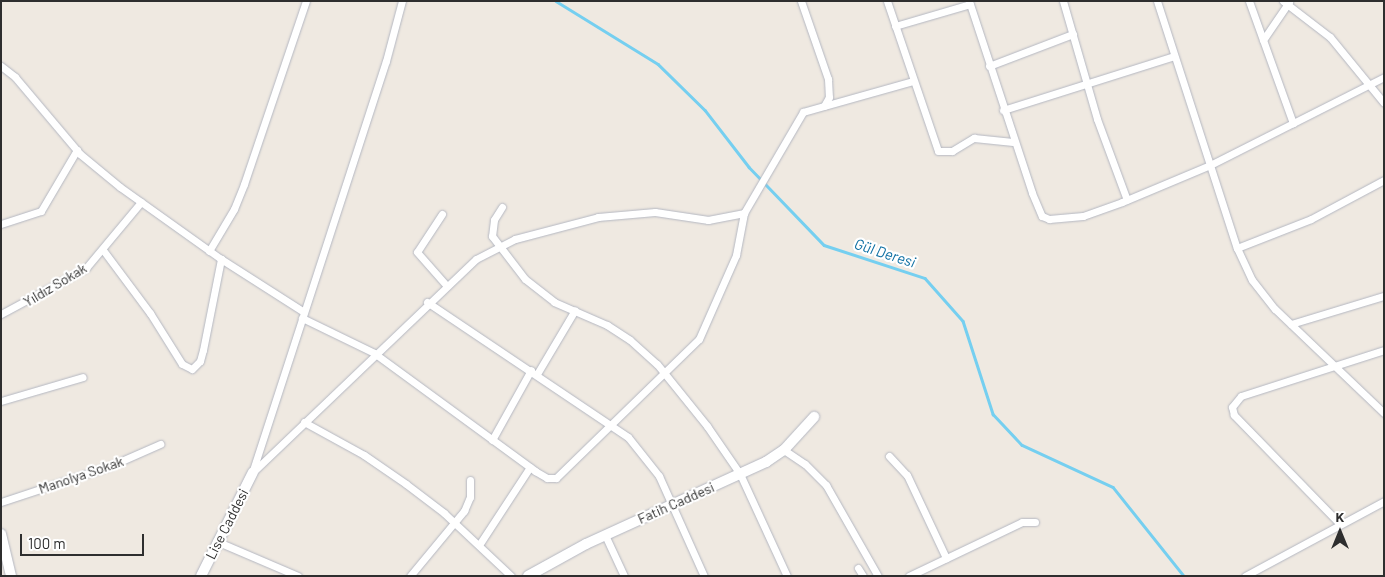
<!DOCTYPE html>
<meta charset="utf-8">
<style>
body{margin:0}
#map{position:relative;width:1385px;height:577px;overflow:hidden;background:#efe9e1;font-family:Barlow,sans-serif}
div>[style]{position:absolute}
.stream>*{height:2.5px;margin:-1.25px;padding:0 1.25px;transform-origin:1.25px;border-radius:1.25px;background:#75cff0}
.roads{filter:drop-shadow(0 0 1px #b4b7c1) drop-shadow(0 0 1px #b4b7c1)}
.street>*{height:7px;margin:-3.5px;padding:0 3.5px;transform-origin:3.5px;border-radius:3.5px;background:#fff}
.secondary>*{height:10px;margin:-5px;padding:0 5px;transform-origin:5px;border-radius:5px;background:#fff}
span{translate:-50% -50%;white-space:nowrap;text-align:center;line-height:1.15;-webkit-text-stroke:4.5px #fff;paint-order:stroke}
.street-label{font-size:14px;color:#2e2e2e}
.water-label{font-size:15px;color:#0d6fa3;font-style:italic}
.frame{position:absolute;inset:0;border:2px solid #2e2e2e;pointer-events:none}
.north{position:absolute;left:1315px;top:507px;width:50px;height:50px;-webkit-text-stroke:4px #fff;paint-order:stroke;rotate:0deg;font-size:14px;font-weight:700;line-height:20px;text-align:center;color:#2e2e2e}
.north::after{content:'';display:block;margin:auto;width:18px;height:22px;background:#2e2e2e;clip-path:polygon(50% 0,100% 100%,50% 72%,0 100%)}
.scale{position:absolute;left:20px;top:534px;width:124px;height:22px;box-sizing:border-box;border:2px solid #2e2e2e;border-top:0;padding-left:6px;font-size:15px;line-height:18px;white-space:nowrap;color:#2e2e2e;-webkit-text-stroke:4px #fff;paint-order:stroke}
</style>
<div id="map">
<div class="stream">
<i style="left:556px;top:1px;width:120px;rotate:31.7deg"></i>
<i style="left:658px;top:64px;width:66px;rotate:44.4deg"></i>
<i style="left:705px;top:110px;width:72px;rotate:52.3deg"></i>
<i style="left:749px;top:167px;width:108px;rotate:46.1deg"></i>
<i style="left:824px;top:245px;width:106px;rotate:18.1deg"></i>
<i style="left:925px;top:278px;width:57px;rotate:48.5deg"></i>
<i style="left:963px;top:321px;width:98px;rotate:72.1deg"></i>
<i style="left:993px;top:414px;width:42px;rotate:46.9deg"></i>
<i style="left:1022px;top:445px;width:100px;rotate:24.8deg"></i>
<i style="left:1113px;top:487px;width:114px;rotate:51.4deg"></i>
</div>
<div class="roads">
<div class="street">
<i style="left:801px;top:1px;width:83px;rotate:70.9deg"></i>
<i style="left:828px;top:79px;width:18px;rotate:87deg"></i>
<i style="left:829px;top:97px;width:10px;rotate:119deg"></i>
<i style="left:887px;top:1px;width:158px;rotate:71.2deg"></i>
<i style="left:938px;top:151px;width:14px"></i>
<i style="left:952px;top:151px;width:26px;rotate:-31deg"></i>
<i style="left:974px;top:138px;width:39px;rotate:6deg"></i>
<i style="left:969px;top:1px;width:202px;rotate:71.8deg"></i>
<i style="left:1032px;top:193px;width:25px;rotate:67deg"></i>
<i style="left:1042px;top:216px;width:8px;rotate:23deg"></i>
<i style="left:1049px;top:219px;width:34px;rotate:-5deg"></i>
<i style="left:1083px;top:216px;width:41px;rotate:-19.7deg"></i>
<i style="left:1122px;top:202px;width:95px;rotate:-22.8deg"></i>
<i style="left:1210px;top:165px;width:195px;rotate:-26.8deg"></i>
<i style="left:1063px;top:1px;width:123px;rotate:73.9deg"></i>
<i style="left:1097px;top:119px;width:86px;rotate:69.7deg"></i>
<i style="left:1157px;top:1px;width:260px;rotate:72.1deg"></i>
<i style="left:1237px;top:248px;width:35px;rotate:65deg"></i>
<i style="left:1252px;top:280px;width:37px;rotate:52deg"></i>
<i style="left:1275px;top:309px;width:151px;rotate:43.7deg"></i>
<i style="left:1249px;top:1px;width:130px;rotate:70.2deg"></i>
<i style="left:1283px;top:1px;width:59px;rotate:37.5deg"></i>
<i style="left:1330px;top:37px;width:85px;rotate:50.7deg"></i>
<i style="left:895px;top:26px;width:78px;rotate:-16.3deg"></i>
<i style="left:1263px;top:40px;width:46px;rotate:-55.6deg"></i>
<i style="left:1px;top:66px;width:18px;rotate:38deg"></i>
<i style="left:15px;top:77px;width:101px;rotate:49.8deg"></i>
<i style="left:80px;top:154px;width:52px;rotate:39.5deg"></i>
<i style="left:120px;top:187px;width:124px;rotate:35.5deg"></i>
<i style="left:221px;top:259px;width:98px;rotate:32.6deg"></i>
<i style="left:989px;top:66px;width:90px;rotate:-20.9deg"></i>
<i style="left:1003px;top:110px;width:179px;rotate:-17.5deg"></i>
<i style="left:502px;top:207px;width:15px;rotate:122deg"></i>
<i style="left:494px;top:220px;width:16px;rotate:97deg"></i>
<i style="left:492px;top:236px;width:54px;rotate:52.5deg"></i>
<i style="left:525px;top:279px;width:37px;rotate:38deg"></i>
<i style="left:554px;top:302px;width:58px;rotate:23.5deg"></i>
<i style="left:607px;top:325px;width:27px;rotate:33deg"></i>
<i style="left:630px;top:340px;width:36px;rotate:42deg"></i>
<i style="left:657px;top:364px;width:80px;rotate:51.1deg"></i>
<i style="left:707px;top:426px;width:58px;rotate:55.5deg"></i>
<i style="left:740px;top:474px;width:112px;rotate:65.3deg"></i>
<i style="left:442px;top:214px;width:45px;rotate:123.3deg"></i>
<i style="left:417px;top:252px;width:44px;rotate:48.7deg"></i>
<i style="left:1px;top:224px;width:42px;rotate:-18deg"></i>
<i style="left:41px;top:211px;width:71px;rotate:-59.5deg"></i>
<i style="left:1237px;top:248px;width:79px;rotate:-21.4deg"></i>
<i style="left:1311px;top:219px;width:83px;rotate:-28.1deg"></i>
<i style="left:103px;top:250px;width:79px;rotate:53.3deg"></i>
<i style="left:150px;top:313px;width:60px;rotate:57.9deg"></i>
<i style="left:182px;top:364px;width:11px;rotate:27deg"></i>
<i style="left:192px;top:369px;width:11px;rotate:-45deg"></i>
<i style="left:200px;top:361px;width:11px;rotate:-75deg"></i>
<i style="left:203px;top:350px;width:93px;rotate:-78.8deg"></i>
<i style="left:209px;top:251px;width:49px;rotate:-59.2deg"></i>
<i style="left:234px;top:209px;width:27px;rotate:-68deg"></i>
<i style="left:244px;top:184px;width:193px;rotate:-71.3deg"></i>
<i style="left:427px;top:302px;width:242px;rotate:33.9deg"></i>
<i style="left:628px;top:437px;width:50px;rotate:51.5deg"></i>
<i style="left:659px;top:476px;width:110px;rotate:65.8deg"></i>
<i style="left:1px;top:314px;width:97px;rotate:-28.4deg"></i>
<i style="left:86px;top:268px;width:86px;rotate:-50.2deg"></i>
<i style="left:302px;top:318px;width:80px;rotate:25.9deg"></i>
<i style="left:374px;top:353px;width:200px;rotate:36.2deg"></i>
<i style="left:535px;top:471px;width:14px;rotate:30deg"></i>
<i style="left:547px;top:478px;width:9px"></i>
<i style="left:556px;top:478px;width:199px;rotate:-44.2deg"></i>
<i style="left:699px;top:339px;width:92px;rotate:-66.2deg"></i>
<i style="left:736px;top:255px;width:43px;rotate:-79.2deg"></i>
<i style="left:1291px;top:324px;width:97px;rotate:-16.8deg"></i>
<i style="left:537px;top:374px;width:74px;rotate:-59.3deg"></i>
<i style="left:1px;top:401px;width:85px;rotate:-16.3deg"></i>
<i style="left:304px;top:422px;width:68px;rotate:28.8deg"></i>
<i style="left:364px;top:455px;width:51px;rotate:34.6deg"></i>
<i style="left:406px;top:484px;width:48px;rotate:37.3deg"></i>
<i style="left:444px;top:513px;width:92px;rotate:43.2deg"></i>
<i style="left:492px;top:440px;width:80px;rotate:-60.9deg"></i>
<i style="left:784px;top:450px;width:25px;rotate:34deg"></i>
<i style="left:805px;top:464px;width:30px;rotate:45deg"></i>
<i style="left:826px;top:485px;width:105px;rotate:60.3deg"></i>
<i style="left:889px;top:456px;width:26px;rotate:47deg"></i>
<i style="left:907px;top:475px;width:92px;rotate:64.8deg"></i>
<i style="left:253px;top:470px;width:430px;rotate:-72deg"></i>
<i style="left:386px;top:61px;width:62px;rotate:-75.1deg"></i>
<i style="left:253px;top:472px;width:308px;rotate:-43.7deg"></i>
<i style="left:476px;top:259px;width:44px;rotate:-27.1deg"></i>
<i style="left:515px;top:239px;width:86px;rotate:-14.8deg"></i>
<i style="left:598px;top:217px;width:57px;rotate:-5deg"></i>
<i style="left:655px;top:212px;width:54px;rotate:8.6deg"></i>
<i style="left:708px;top:220px;width:37px;rotate:-11deg"></i>
<i style="left:744px;top:213px;width:117px;rotate:-59.7deg"></i>
<i style="left:803px;top:112px;width:114px;rotate:-15.7deg"></i>
<i style="left:1px;top:502px;width:115px;rotate:-18.3deg"></i>
<i style="left:110px;top:466px;width:55px;rotate:-23.7deg"></i>
<i style="left:1339px;top:523px;width:151px;rotate:-134.2deg"></i>
<i style="left:1234px;top:415px;width:8px;rotate:-104deg"></i>
<i style="left:1232px;top:407px;width:14px;rotate:-51deg"></i>
<i style="left:1241px;top:396px;width:150px;rotate:-17.8deg"></i>
<i style="left:605px;top:535px;width:45px;rotate:65.1deg"></i>
<i style="left:216px;top:541px;width:89px;rotate:23.1deg"></i>
<i style="left:479px;top:545px;width:93px;rotate:-56.8deg"></i>
<i style="left:858px;top:568px;width:9px;rotate:58deg"></i>
<i style="left:410px;top:576px;width:85px;rotate:-50.3deg"></i>
<i style="left:464px;top:511px;width:15px;rotate:-67deg"></i>
<i style="left:470px;top:497px;width:17px;rotate:-90deg"></i>
<i style="left:909px;top:576px;width:125px;rotate:-25.5deg"></i>
<i style="left:1022px;top:522px;width:13px"></i>
<i style="left:1245px;top:576px;width:158px;rotate:-28.3deg"></i>
</div>
<div class="secondary">
<i style="left:1px;top:534px;width:43px;rotate:76.6deg"></i>
<i style="left:201px;top:576px;width:116px;rotate:-63.4deg"></i>
<i style="left:528px;top:576px;width:66px;rotate:-28.9deg"></i>
<i style="left:586px;top:544px;width:198px;rotate:-24.5deg"></i>
<i style="left:766px;top:462px;width:22px;rotate:-34deg"></i>
<i style="left:784px;top:450px;width:45px;rotate:-47.7deg"></i>
</div>
</div>
<div class="street-label">
<span style="left:55px;top:285px;rotate:-31deg">Yıldız Sokak</span>
<span style="left:81px;top:475px;rotate:-19deg">Manolya Sokak</span>
<span style="left:676px;top:503px;rotate:-24deg">Fatih Caddesi</span>
<span style="left:227px;top:524px;rotate:-63deg">Lise Caddesi</span>
</div>
<div class="water-label">
<span style="left:885px;top:253px;rotate:18deg">Gül Deresi</span>
</div>
<div class="frame"></div>
<div class="north">K</div>
<div class="scale">100 m</div>
</div>
